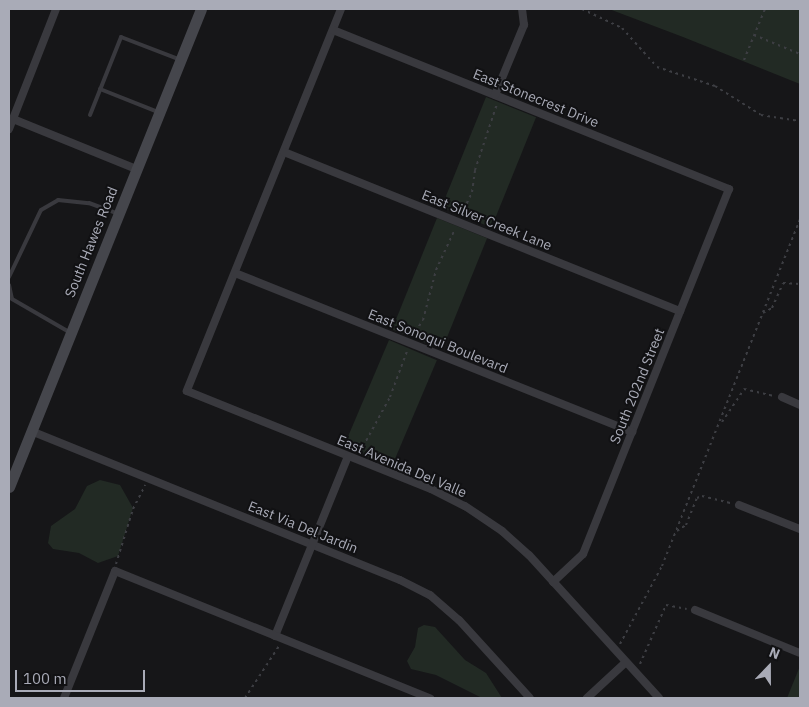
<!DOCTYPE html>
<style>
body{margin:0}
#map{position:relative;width:809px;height:707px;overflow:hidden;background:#161618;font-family:"IBM Plex Sans",sans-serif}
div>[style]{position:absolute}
.green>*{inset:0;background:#222a24;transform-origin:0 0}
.path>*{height:2px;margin-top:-1px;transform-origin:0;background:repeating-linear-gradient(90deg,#3d3e43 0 2.5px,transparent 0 6.5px)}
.lane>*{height:4px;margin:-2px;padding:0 2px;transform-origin:2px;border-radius:2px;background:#39393e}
.street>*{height:8px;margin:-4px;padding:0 4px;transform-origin:4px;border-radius:4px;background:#39393e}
.secondary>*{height:11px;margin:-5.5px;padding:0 5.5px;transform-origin:5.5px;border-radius:5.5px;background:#45464c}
span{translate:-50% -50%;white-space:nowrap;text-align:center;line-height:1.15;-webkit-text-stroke:4px #111113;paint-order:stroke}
.street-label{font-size:14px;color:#a9abb7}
.frame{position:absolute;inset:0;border:10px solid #a9abb7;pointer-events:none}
.north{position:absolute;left:744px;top:642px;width:50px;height:50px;-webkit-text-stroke:4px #111113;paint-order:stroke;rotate:22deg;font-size:14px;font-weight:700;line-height:20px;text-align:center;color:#a9abb7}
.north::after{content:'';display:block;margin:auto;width:18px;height:22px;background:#a9abb7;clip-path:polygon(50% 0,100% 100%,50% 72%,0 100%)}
.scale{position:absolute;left:15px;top:670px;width:130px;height:22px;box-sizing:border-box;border:2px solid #a9abb7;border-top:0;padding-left:6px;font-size:15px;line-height:18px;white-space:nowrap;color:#a9abb7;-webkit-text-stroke:4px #111113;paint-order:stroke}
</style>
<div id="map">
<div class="green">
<i style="clip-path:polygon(609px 9px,800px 9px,800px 84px,683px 37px)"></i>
<i style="left:486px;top:97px;width:54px;height:119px;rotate:22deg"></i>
<i style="left:437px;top:218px;width:54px;height:120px;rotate:22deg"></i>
<i style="left:389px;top:340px;width:52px;height:116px;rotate:23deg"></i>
<i style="clip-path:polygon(100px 480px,120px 485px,133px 508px,118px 556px,98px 563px,79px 553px,53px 549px,48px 543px,51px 526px,75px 509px,87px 486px)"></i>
<i style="clip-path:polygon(424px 625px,435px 627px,465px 660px,486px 673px,502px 698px,482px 698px,436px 675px,411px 669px,407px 661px,415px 647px,418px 628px)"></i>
<i style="clip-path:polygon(800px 666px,800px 698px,787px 698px)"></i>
</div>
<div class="path">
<i style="left:582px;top:9px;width:44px;rotate:25.4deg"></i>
<i style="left:622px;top:28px;width:52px;rotate:48.1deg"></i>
<i style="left:657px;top:67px;width:61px;rotate:18.1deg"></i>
<i style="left:715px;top:86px;width:54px;rotate:32.2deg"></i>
<i style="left:761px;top:115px;width:39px;rotate:9deg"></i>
<i style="left:754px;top:35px;width:50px;rotate:22.4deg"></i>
<i style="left:744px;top:60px;width:55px;rotate:-67.6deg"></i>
<i style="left:461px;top:215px;width:25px;rotate:-64deg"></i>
<i style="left:472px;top:192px;width:22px;rotate:-82deg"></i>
<i style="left:475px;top:170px;width:70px;rotate:-71.6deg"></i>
<i style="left:763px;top:313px;width:10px;rotate:-29deg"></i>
<i style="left:772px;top:308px;width:27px;rotate:-66deg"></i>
<i style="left:783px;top:283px;width:17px;rotate:3deg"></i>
<i style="left:412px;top:337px;width:20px;rotate:-57deg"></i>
<i style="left:423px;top:320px;width:52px;rotate:-75.4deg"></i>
<i style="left:436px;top:270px;width:45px;rotate:-65.1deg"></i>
<i style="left:722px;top:422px;width:40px;rotate:-56deg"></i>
<i style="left:744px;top:389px;width:32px;rotate:13deg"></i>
<i style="left:360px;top:452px;width:63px;rotate:-61.4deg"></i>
<i style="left:390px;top:397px;width:49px;rotate:-69.7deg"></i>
<i style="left:677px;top:531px;width:11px;rotate:-34deg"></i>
<i style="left:686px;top:525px;width:29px;rotate:-68deg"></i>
<i style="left:697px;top:498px;width:5px;rotate:-22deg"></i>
<i style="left:702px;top:496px;width:30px;rotate:14deg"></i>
<i style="left:116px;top:564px;width:58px;rotate:-72.8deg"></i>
<i style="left:133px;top:509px;width:27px;rotate:-63deg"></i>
<i style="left:620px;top:644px;width:89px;rotate:-61.7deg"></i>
<i style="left:662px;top:566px;width:373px;rotate:-68.3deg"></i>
<i style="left:640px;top:664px;width:64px;rotate:-66.2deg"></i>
<i style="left:666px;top:605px;width:21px;rotate:11deg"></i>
<i style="left:245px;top:698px;width:62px;rotate:-56.8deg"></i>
</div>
<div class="lane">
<i style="left:100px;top:89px;width:62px;rotate:21.6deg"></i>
<i style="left:90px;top:115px;width:84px;rotate:-68.3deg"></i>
<i style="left:121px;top:37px;width:61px;rotate:21.1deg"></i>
<i style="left:9px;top:277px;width:74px;rotate:-64.5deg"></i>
<i style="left:41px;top:210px;width:20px;rotate:-30deg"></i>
<i style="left:58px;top:200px;width:31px;rotate:6deg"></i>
<i style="left:89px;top:203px;width:30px;rotate:20deg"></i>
<i style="left:9px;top:285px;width:14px;rotate:78deg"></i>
<i style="left:12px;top:299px;width:66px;rotate:30.1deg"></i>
</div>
<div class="street">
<i style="left:341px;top:9px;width:412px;rotate:112deg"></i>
<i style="left:187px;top:391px;width:263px;rotate:21.9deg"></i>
<i style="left:431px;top:489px;width:38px;rotate:27deg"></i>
<i style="left:465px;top:506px;width:45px;rotate:34deg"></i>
<i style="left:502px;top:531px;width:36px;rotate:42deg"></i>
<i style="left:529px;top:555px;width:193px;rotate:47.7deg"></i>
<i style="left:333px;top:30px;width:427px;rotate:21.9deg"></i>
<i style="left:729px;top:189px;width:393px;rotate:111.8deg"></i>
<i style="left:583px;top:554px;width:41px;rotate:137deg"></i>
<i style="left:495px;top:95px;width:76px;rotate:-67.5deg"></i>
<i style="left:524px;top:25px;width:16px;rotate:-97deg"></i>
<i style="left:13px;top:119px;width:133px;rotate:22.1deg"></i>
<i style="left:9px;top:129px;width:129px;rotate:-68.6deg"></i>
<i style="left:284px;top:152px;width:427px;rotate:21.9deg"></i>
<i style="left:235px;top:273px;width:428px;rotate:21.8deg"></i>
<i style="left:782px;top:397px;width:20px;rotate:24deg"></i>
<i style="left:31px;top:431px;width:398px;rotate:22deg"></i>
<i style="left:400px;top:580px;width:34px;rotate:27deg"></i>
<i style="left:430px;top:595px;width:38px;rotate:41deg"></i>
<i style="left:459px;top:620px;width:105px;rotate:47.7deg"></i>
<i style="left:739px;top:505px;width:66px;rotate:21.5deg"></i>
<i style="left:695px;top:610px;width:113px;rotate:22.3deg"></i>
<i style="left:275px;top:636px;width:194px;rotate:-67.9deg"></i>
<i style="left:64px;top:698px;width:137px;rotate:-68.1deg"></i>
<i style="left:115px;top:571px;width:340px;rotate:22deg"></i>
<i style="left:587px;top:698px;width:53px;rotate:-42.7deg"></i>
</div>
<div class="secondary">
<i style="left:9px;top:487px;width:515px;rotate:-68.12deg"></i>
</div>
<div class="street-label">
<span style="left:536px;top:98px;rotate:22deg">East Stonecrest Drive</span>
<span style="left:487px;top:220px;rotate:22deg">East Silver Creek Lane</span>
<span style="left:91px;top:242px;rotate:-68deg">South Hawes Road</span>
<span style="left:438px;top:341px;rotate:22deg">East Sonoqui Boulevard</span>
<span style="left:637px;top:386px;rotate:-68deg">South 202nd Street</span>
<span style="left:402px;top:466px;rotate:23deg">East Avenida Del Valle</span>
<span style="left:303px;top:527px;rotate:22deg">East Via Del Jardin</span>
</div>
<div class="frame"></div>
<div class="north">N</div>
<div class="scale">100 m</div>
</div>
